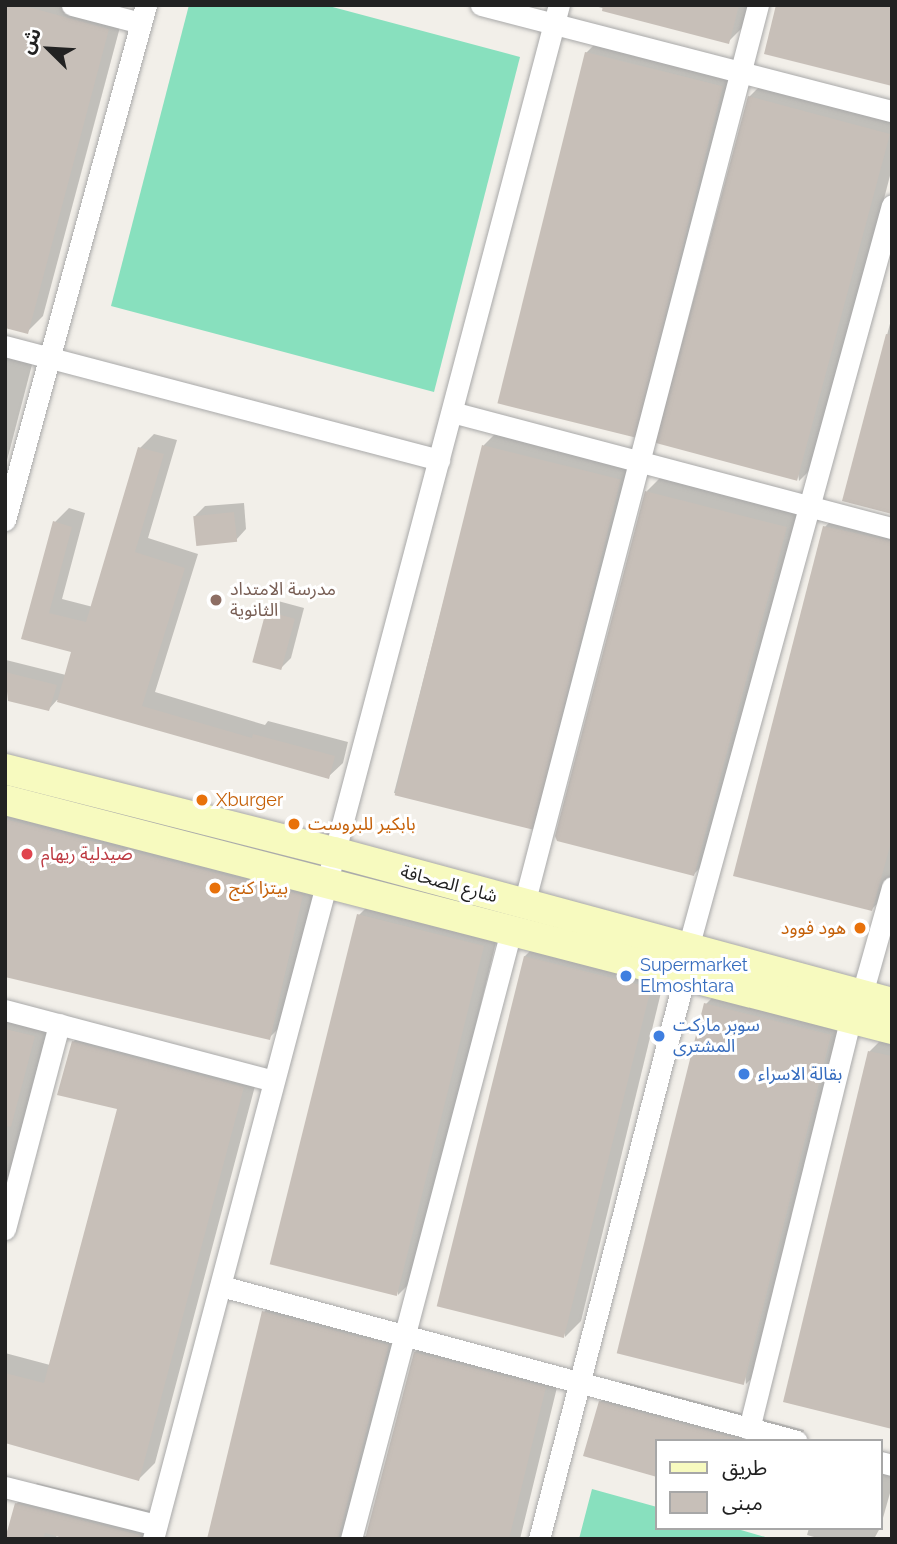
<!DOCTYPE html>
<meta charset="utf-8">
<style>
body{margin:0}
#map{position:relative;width:897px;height:1544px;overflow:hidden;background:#f2efe9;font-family:Raleway,"Noto Sans Arabic",sans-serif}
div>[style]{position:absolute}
.pitch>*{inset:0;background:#88e0be}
.shadow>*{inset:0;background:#0003}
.building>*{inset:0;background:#c7bfb8;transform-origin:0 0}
.roads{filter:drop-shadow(0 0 2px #a9a9a9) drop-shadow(0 0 2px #a9a9a9)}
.street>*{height:21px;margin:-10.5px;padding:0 10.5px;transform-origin:10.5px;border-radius:10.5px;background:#fff}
.secondary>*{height:30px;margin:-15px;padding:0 15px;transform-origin:15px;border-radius:15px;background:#f7fabf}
.dots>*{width:19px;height:19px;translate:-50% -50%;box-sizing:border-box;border:4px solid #fff;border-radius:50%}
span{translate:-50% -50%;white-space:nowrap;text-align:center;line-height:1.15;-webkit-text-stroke:6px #fff;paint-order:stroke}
.education-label{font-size:18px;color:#785e54}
.left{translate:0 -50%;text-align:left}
.food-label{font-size:18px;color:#c56008}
.right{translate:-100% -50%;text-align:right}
.health-label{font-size:18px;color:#be3a42}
.street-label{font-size:18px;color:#222}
.shop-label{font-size:18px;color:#366cbe}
.frame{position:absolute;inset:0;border:7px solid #222;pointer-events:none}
.legend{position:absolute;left:655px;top:1439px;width:228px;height:91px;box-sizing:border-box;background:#fff;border:2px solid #a7a7a7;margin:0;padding:9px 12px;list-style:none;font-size:21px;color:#222}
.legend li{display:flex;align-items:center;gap:14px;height:35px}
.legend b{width:35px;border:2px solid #a7a7a7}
.north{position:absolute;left:14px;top:14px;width:70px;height:70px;-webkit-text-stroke:5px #fff;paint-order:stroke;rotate:294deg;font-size:19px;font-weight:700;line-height:28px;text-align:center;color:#222}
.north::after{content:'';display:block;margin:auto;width:24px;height:32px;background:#222;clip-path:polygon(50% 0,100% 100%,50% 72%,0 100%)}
</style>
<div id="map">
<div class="pitch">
<i style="clip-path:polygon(189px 5px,325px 5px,520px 57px,434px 392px,111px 306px)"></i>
<i style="clip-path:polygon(592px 1489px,657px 1507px,657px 1528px,734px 1528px,772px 1539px,579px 1539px)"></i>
</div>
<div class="shadow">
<i style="clip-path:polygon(5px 5px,97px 5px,124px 12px,43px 316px,27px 332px)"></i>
<i style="clip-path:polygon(591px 5px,750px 5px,744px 26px,728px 42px)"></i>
<i style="clip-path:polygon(603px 36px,739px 71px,648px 418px,631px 435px,586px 53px)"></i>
<i style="clip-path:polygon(765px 81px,892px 113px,892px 168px,815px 465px,799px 481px,749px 97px)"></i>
<i style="clip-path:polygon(892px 316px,892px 513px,844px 500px)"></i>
<i style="clip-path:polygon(5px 349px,34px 357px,5px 468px)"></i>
<i style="clip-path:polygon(500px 429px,636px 464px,545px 812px,529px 828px,394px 793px,484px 445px)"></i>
<i style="clip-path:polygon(154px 434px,177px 440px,148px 538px,198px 554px,155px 692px,265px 725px,268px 721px,348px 742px,343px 763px,328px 777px,57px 700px,49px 709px,5px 688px,6px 660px,66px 675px,73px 651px,24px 638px,55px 522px,69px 508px,85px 513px,62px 599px,93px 607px,140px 448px)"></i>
<i style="clip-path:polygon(663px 475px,802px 511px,710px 858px,694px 874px,647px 491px)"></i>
<i style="clip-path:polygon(244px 503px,246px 529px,236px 540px,194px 517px,205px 506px)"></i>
<i style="clip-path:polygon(841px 510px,892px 522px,892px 880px,888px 893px,871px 910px,825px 527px)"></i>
<i style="clip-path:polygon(278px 601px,304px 608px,291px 658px,281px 668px,267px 612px)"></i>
<i style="clip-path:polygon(5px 801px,317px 880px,284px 1023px,269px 1038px,5px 975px)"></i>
<i style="clip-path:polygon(375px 899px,499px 930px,414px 1279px,398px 1295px,359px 915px)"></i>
<i style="clip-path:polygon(541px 940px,666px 972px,581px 1321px,565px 1337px,525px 956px)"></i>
<i style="clip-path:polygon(722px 988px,846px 1019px,762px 1368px,746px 1384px,706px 1004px)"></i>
<i style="clip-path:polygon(5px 1009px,50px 1021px,5px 1192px)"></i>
<i style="clip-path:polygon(89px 1026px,259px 1071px,155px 1463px,139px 1479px,5px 1442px,5px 1353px,50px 1365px,119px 1108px,73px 1042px)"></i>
<i style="clip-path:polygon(886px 1035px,892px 1037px,892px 1428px,785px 1400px,870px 1051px)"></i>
<i style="clip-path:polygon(280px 1295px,404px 1329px,354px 1519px,363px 1536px,367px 1536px,415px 1352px,432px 1336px,561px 1371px,520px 1539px,209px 1539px,264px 1312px)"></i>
<i style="clip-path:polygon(621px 1381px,804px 1430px,801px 1441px,657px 1441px,657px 1475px,585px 1455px,600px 1402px)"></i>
<i style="clip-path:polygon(881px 1450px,892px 1456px,892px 1486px,881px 1525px)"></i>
<i style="clip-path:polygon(37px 1483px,154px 1512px,147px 1539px,58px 1535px,54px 1539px,7px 1539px,16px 1504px)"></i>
<i style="clip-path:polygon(809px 1528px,880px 1528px,874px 1539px,821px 1539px,807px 1535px)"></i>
</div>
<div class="building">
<i style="clip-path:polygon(5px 5px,21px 5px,109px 29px,28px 334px,5px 328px)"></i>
<i style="clip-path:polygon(603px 5px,739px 5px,729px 44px,602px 11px)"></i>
<i style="clip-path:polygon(776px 5px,892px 5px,892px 86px,764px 54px)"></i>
<i style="left:585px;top:52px;width:142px;height:362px;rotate:14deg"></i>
<i style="left:748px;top:96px;width:147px;height:359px;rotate:15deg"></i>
<i style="clip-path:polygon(886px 334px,892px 335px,892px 514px,842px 501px)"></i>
<i style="left:482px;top:445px;width:143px;height:361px;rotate:14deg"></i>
<i style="clip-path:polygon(138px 447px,164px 454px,135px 552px,185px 568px,142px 706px,252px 738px,253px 734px,335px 756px,329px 779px,57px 702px,71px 652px,21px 639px,53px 521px,72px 527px,49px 613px,86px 622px)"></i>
<i style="clip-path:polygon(645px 491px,787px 527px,694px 876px,557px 841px,555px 836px)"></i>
<i style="left:234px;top:512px;width:30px;height:41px;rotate:84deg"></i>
<i style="clip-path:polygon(823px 526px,892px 541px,892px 839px,872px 911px,733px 876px)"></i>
<i style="left:266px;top:611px;width:30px;height:53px;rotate:15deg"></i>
<i style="clip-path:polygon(5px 672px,57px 685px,49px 711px,8px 701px)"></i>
<i style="clip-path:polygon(5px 819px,303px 895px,270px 1040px,5px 977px)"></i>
<i style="left:357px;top:914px;width:131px;height:361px;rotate:14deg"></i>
<i style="left:524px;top:956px;width:131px;height:361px;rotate:14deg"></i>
<i style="left:704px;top:1003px;width:131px;height:361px;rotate:14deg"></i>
<i style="clip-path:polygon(5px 1029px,35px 1036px,11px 1127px,5px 1126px)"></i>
<i style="clip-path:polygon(72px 1041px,244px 1087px,139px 1481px,5px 1443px,5px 1373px,44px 1383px,117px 1109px,57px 1095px)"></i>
<i style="clip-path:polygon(868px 1051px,892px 1056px,892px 1429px,783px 1402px)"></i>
<i style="clip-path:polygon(262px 1311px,389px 1345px,338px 1539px,207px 1539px)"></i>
<i style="clip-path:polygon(414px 1352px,546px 1387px,509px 1539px,365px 1539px)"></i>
<i style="clip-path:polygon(599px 1401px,735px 1438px,735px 1441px,657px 1441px,657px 1477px,583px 1456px)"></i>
<i style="clip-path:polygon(15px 1503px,141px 1535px,140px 1539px,66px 1539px,45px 1533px,43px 1539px,5px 1539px)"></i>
</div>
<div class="roads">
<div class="street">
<i style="left:72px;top:5px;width:71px;rotate:14.6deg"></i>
<i style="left:481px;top:5px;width:424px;rotate:14.5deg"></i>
<i style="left:5px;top:346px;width:449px;rotate:14.7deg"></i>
<i style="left:452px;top:412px;width:455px;rotate:14.8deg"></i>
<i style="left:5px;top:520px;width:534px;rotate:-74.69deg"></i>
<i style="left:524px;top:904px;width:929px;rotate:-75.41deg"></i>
<i style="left:688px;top:948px;width:770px;rotate:-74.65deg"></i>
<i style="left:862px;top:994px;width:111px;rotate:-74.3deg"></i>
<i style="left:5px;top:1010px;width:277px;rotate:14.8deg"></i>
<i style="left:5px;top:1229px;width:212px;rotate:-75.2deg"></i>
<i style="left:221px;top:1286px;width:596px;rotate:15.06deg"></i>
<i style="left:749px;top:1429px;width:423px;rotate:-76.1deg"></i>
<i style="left:881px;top:1462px;width:11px;rotate:15deg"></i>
<i style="left:5px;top:1487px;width:156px;rotate:14.1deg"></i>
<i style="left:153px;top:1539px;width:1587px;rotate:-75.18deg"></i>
<i style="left:351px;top:1539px;width:629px;rotate:-75.26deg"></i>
<i style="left:539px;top:1539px;width:583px;rotate:-75.49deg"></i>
</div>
<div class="secondary">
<i style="left:5px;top:769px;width:339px;rotate:14.2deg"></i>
<i style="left:334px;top:852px;width:578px;rotate:15.14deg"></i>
<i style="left:5px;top:800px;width:916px;rotate:14.48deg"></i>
</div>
</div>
<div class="dots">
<i style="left:216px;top:600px;background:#8d6e63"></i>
<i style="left:202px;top:800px;background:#e8710a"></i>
<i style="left:294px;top:824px;background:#e8710a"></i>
<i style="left:27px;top:854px;background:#e0444e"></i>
<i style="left:215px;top:888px;background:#e8710a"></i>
<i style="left:860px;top:928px;background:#e8710a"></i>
<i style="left:626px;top:976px;background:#3f7fe0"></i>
<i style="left:659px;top:1036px;background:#3f7fe0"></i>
<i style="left:744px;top:1074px;background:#3f7fe0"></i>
</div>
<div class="education-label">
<span class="left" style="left:230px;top:600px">مدرسة الامتداد<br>الثانوية</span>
</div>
<div class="food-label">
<span class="left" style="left:216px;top:800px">Xburger</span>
<span class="left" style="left:308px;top:824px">بابكير للبروست</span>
<span class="left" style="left:229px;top:888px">بيتزا كنج</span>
<span class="right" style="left:846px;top:928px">هود فوود</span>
</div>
<div class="health-label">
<span class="left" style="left:41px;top:854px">صيدلية ريهام</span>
</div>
<div class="street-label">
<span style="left:449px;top:884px;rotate:15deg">شارع الصحافة</span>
</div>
<div class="shop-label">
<span class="left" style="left:640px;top:976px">Supermarket<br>Elmoshtara</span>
<span class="left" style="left:673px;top:1036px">سوبر ماركت<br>المشترى</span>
<span class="left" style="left:758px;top:1074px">بقالة الاسراء</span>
</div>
<div class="frame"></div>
<ul class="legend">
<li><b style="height:9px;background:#f7fabf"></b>طريق</li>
<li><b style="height:19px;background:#c7bfb8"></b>مبنى</li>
</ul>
<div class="north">ش</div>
</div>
